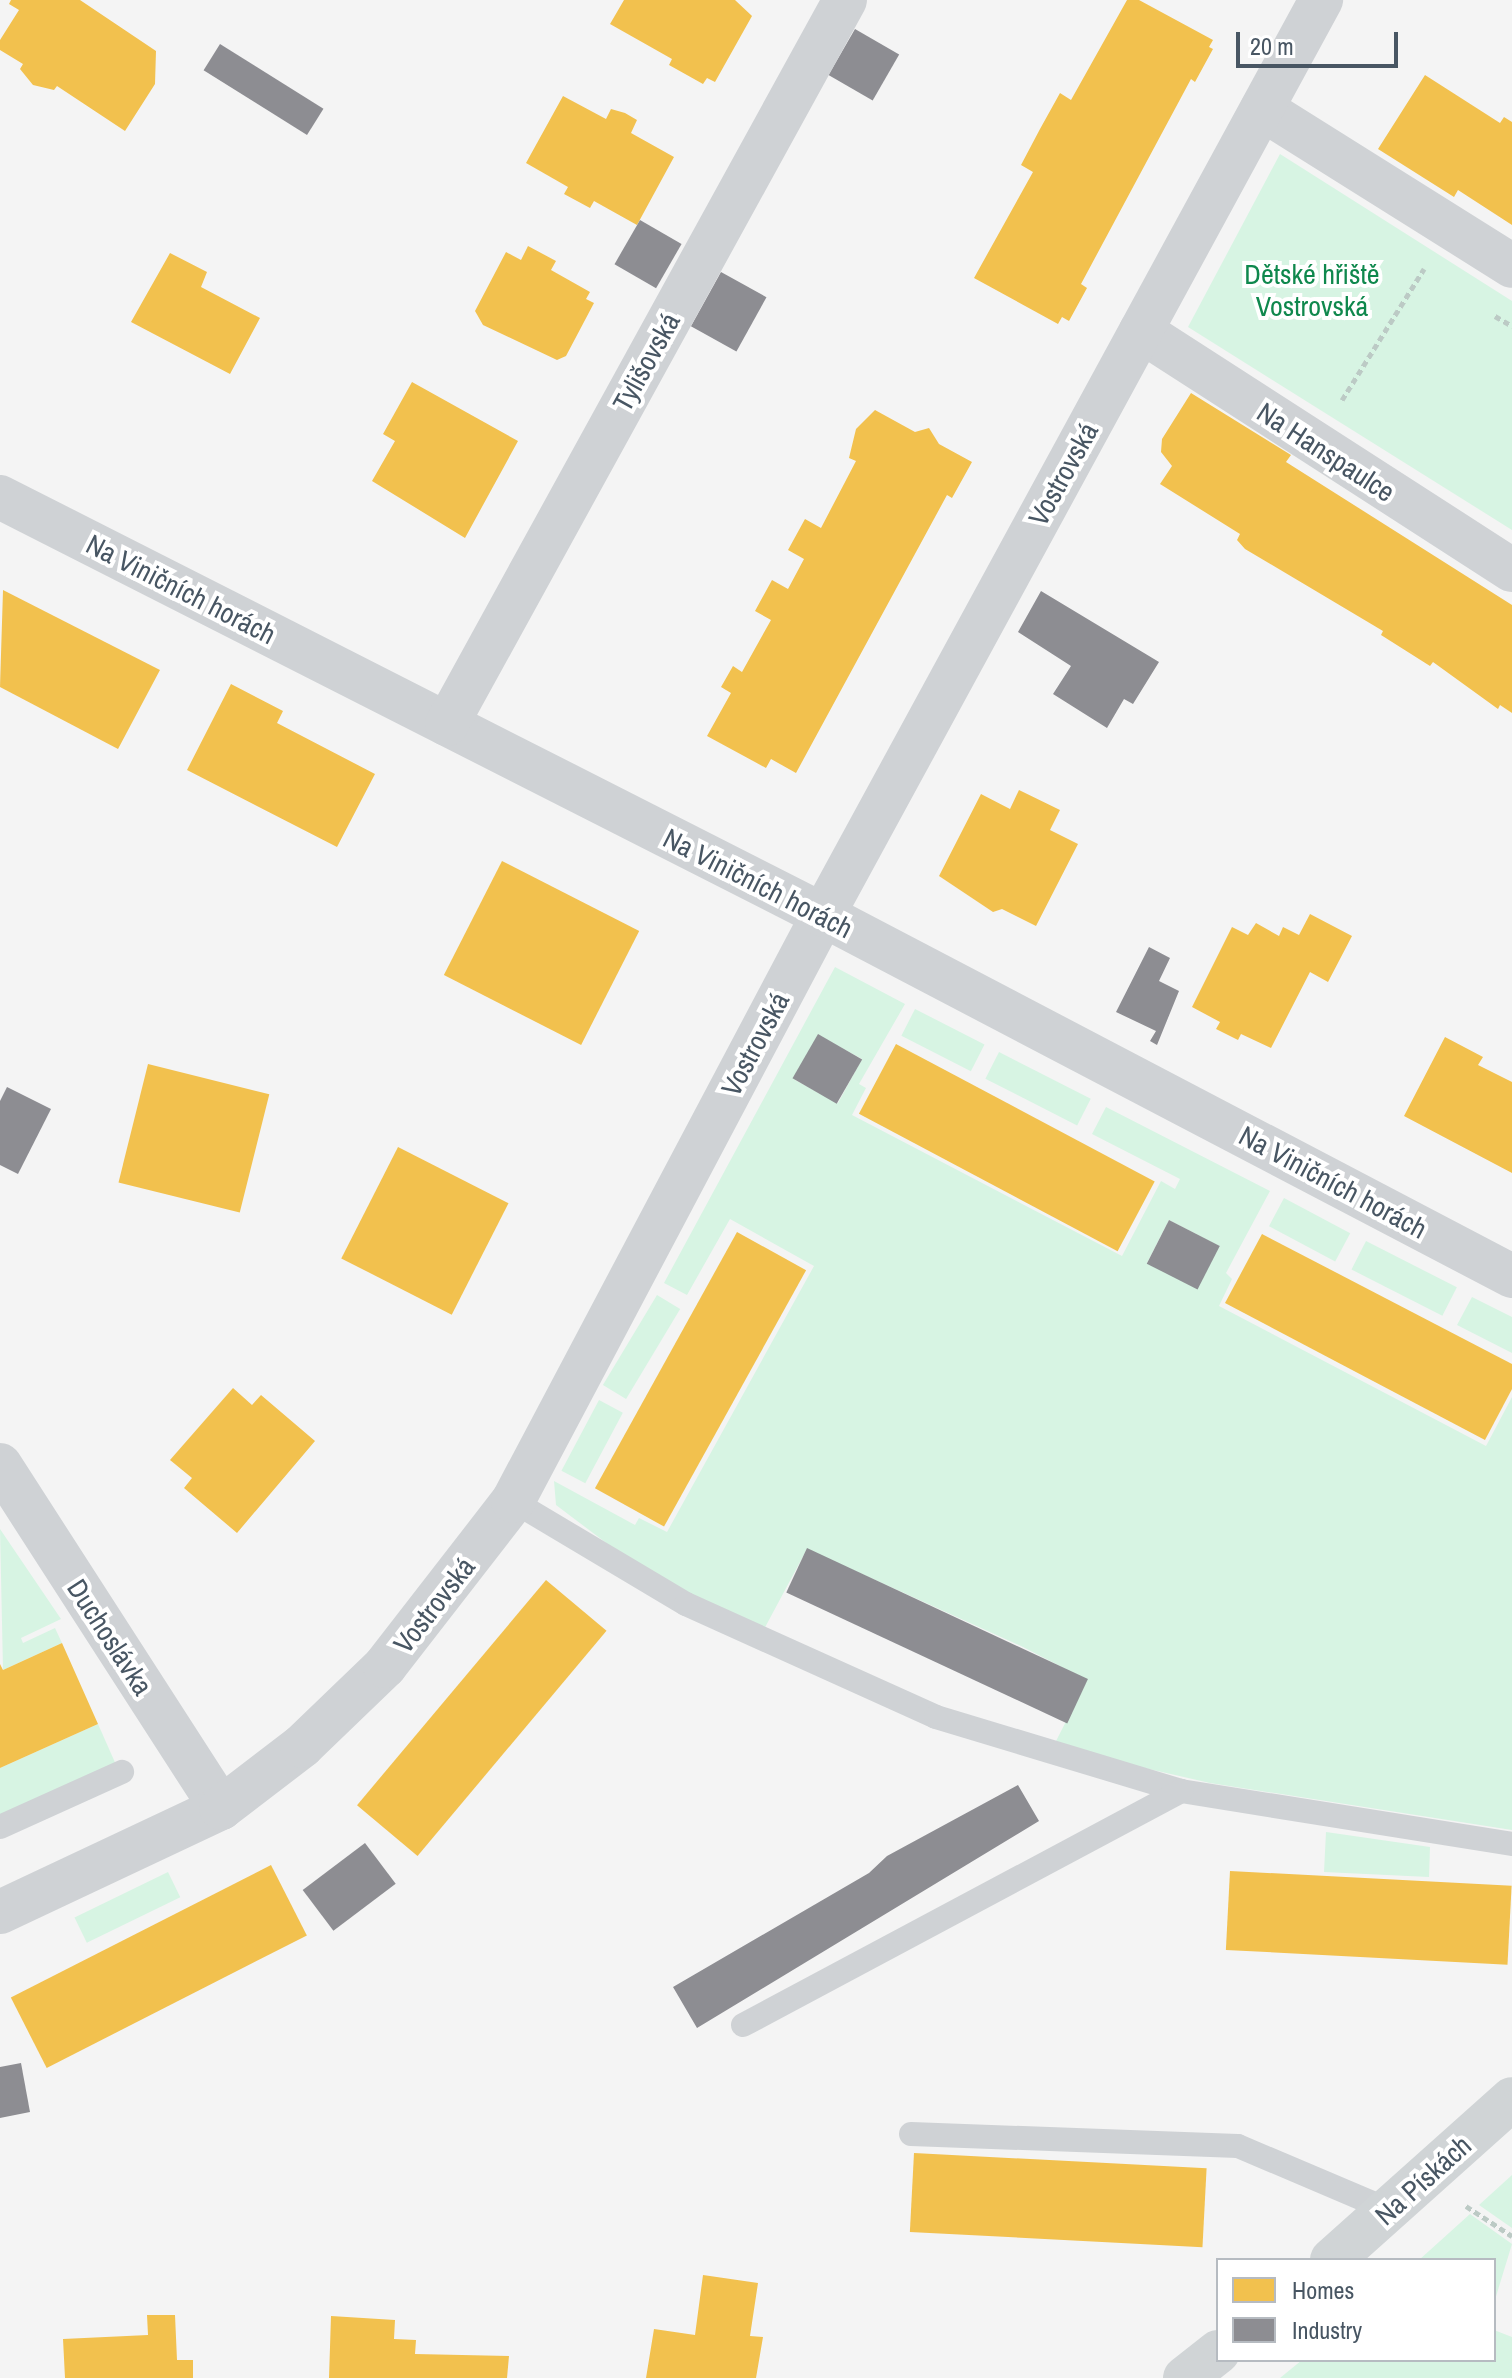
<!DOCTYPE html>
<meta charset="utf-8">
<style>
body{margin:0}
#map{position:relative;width:1512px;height:2378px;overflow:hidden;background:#f4f4f4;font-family:"Archivo Narrow",sans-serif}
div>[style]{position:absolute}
.green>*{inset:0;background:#d7f4e3;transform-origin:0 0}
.homes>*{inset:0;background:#f2c14e;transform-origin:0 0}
.industry>*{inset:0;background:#8d8d92;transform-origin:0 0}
.path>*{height:5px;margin-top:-2.5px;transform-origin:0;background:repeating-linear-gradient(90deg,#bccac5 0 6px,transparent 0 10px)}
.lane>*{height:24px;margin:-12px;padding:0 12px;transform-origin:12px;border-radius:12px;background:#cfd2d5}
.street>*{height:44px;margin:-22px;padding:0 22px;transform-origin:22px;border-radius:22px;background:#cfd2d5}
.secondary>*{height:44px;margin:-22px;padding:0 22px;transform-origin:22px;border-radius:22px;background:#d0d4d6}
span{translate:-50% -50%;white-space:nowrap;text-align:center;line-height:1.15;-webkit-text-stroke:8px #fff;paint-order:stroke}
.park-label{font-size:28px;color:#0f884d}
.street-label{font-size:28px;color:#485663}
.legend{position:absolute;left:1216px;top:2258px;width:280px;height:104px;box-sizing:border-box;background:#fff;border:2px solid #b6bbc1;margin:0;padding:10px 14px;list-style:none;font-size:24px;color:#485663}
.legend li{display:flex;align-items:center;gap:16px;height:40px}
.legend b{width:40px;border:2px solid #b6bbc1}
.scale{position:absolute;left:1236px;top:32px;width:162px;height:36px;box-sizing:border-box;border:4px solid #485663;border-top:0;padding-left:10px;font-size:24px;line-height:28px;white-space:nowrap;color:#485663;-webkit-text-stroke:6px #fff;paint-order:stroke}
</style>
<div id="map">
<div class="green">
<i style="clip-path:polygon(1280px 154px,1512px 301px,1512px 530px,1188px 327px)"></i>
<i style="clip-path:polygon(evenodd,835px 967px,905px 1004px,859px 1084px,866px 1088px,852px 1115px,1122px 1256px,1161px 1181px,1175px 1189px,1180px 1179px,1092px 1134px,1106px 1107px,1270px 1191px,1226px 1273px,1232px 1279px,1219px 1306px,1486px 1446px,1512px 1397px,1512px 1830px,1210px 1783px,1053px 1747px,1087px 1680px,1021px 1646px,807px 1549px,762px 1633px,646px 1573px,556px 1505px,554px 1481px,635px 1525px,639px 1518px,667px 1532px,814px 1266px,730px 1219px,687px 1295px,664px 1283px,835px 967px,818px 1035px,862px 1059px,838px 1103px,795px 1080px,818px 1035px,835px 967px,1169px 1220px,1219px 1246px,1147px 1263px,1169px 1220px)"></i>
<i style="left:915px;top:1009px;width:78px;height:30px;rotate:27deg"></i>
<i style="left:999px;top:1052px;width:103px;height:30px;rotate:27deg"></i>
<i style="left:1284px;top:1198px;width:75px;height:32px;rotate:28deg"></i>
<i style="left:1366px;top:1241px;width:102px;height:32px;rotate:27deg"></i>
<i style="left:657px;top:1295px;width:27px;height:105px;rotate:31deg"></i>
<i style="clip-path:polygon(1472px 1297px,1512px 1317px,1512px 1353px,1457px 1325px)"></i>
<i style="left:599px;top:1400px;width:27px;height:80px;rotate:28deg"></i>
<i style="clip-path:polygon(0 1529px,61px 1619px,21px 1638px,23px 1643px,55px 1628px,62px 1643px,3px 1670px)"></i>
<i style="clip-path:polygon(98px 1724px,121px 1776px,0 1831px,0 1768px)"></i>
<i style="clip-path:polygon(1326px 1832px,1430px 1847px,1429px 1877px,1324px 1872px)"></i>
<i style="left:168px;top:1872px;width:28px;height:104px;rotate:64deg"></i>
<i style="clip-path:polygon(1512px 2175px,1512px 2228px,1479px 2205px)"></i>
<i style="clip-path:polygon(1470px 2214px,1512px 2244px,1494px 2303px,1494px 2260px,1419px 2260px)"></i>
<i style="clip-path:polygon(1494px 2330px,1512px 2337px,1512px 2378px,1280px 2378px,1302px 2360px,1494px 2360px)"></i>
</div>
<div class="homes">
<i style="clip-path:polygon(11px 0,80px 0,156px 51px,155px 84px,125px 131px,57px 86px,54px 90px,33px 85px,20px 69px,23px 64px,0 50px,0 40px,19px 10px,9px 4px)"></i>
<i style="clip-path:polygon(624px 0,735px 0,752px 16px,715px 82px,707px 78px,703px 84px,669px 65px,672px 59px,610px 24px)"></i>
<i style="clip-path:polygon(1127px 0,1139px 0,1213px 40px,1209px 47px,1213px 49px,1195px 82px,1191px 79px,1081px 284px,1087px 288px,1069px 321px,1062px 317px,1058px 324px,974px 278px,1033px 172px,1021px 165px,1040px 129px,1060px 93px,1071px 100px)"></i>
<i style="clip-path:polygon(1425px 75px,1500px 123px,1504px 117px,1512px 122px,1512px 225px,1458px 190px,1454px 197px,1378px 149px)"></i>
<i style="clip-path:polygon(563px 96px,606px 119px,611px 109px,625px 113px,637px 120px,631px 133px,674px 157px,637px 225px,594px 201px,590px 208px,564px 194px,568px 187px,526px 163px)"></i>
<i style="clip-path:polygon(528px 246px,556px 261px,551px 270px,590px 292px,586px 299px,594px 303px,566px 356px,557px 360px,483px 325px,475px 311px,506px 252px,521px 260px)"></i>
<i style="clip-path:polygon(170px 253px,207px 272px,201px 287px,260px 318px,230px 374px,131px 322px)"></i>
<i style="clip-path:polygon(412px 382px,518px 441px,465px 538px,372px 481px,395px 441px,383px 434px)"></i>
<i style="clip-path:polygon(1191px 393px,1291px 455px,1286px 462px,1512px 605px,1512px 713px,1500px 705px,1498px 709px,1433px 662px,1430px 666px,1381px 635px,1383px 631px,1245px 549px,1237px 540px,1240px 534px,1160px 484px,1172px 466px,1161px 452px,1162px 439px)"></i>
<i style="clip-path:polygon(875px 410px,915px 432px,929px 428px,939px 444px,972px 462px,952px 498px,947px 495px,796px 773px,771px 759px,766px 768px,707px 736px,731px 693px,721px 687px,733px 666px,742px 672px,757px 645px,771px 620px,755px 611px,772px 580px,788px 589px,804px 559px,788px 550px,805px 519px,821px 528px,856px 461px,849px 458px,856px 429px)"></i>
<i style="clip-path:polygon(3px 590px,160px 670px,118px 749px,0 687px)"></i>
<i style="clip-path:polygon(231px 684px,283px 711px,277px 723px,375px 774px,337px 847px,187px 770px)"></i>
<i style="clip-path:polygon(1019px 790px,1060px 810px,1050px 830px,1078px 844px,1036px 926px,1002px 909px,993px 912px,939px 876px,981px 794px,1010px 809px)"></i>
<i style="left:502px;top:861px;width:154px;height:128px;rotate:27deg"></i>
<i style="clip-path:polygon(1310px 914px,1352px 936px,1328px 982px,1310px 972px,1271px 1048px,1241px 1034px,1238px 1040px,1216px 1029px,1220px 1022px,1192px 1007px,1232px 927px,1248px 935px,1256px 923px,1279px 936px,1283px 927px,1299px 935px)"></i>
<i style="clip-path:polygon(1445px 1037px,1483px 1057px,1478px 1065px,1512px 1082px,1512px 1173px,1404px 1116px)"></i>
<i style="left:896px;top:1044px;width:293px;height:79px;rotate:28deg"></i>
<i style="left:148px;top:1064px;width:125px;height:122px;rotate:14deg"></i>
<i style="left:398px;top:1147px;width:124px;height:125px;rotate:27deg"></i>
<i style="left:737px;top:1232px;width:79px;height:293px;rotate:29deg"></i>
<i style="clip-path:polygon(1262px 1234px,1512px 1364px,1512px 1389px,1485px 1440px,1225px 1303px)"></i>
<i style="clip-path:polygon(233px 1388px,252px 1405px,261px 1395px,315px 1441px,237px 1533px,184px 1488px,192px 1478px,170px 1460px)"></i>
<i style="left:546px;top:1580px;width:79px;height:294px;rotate:40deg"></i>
<i style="clip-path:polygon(62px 1643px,98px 1724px,0 1768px,0 1664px,3px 1670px)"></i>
<i style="left:271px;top:1865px;width:79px;height:292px;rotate:63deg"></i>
<i style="left:1230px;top:1871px;width:282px;height:79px;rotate:3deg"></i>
<i style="left:914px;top:2153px;width:293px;height:79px;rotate:3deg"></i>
<i style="clip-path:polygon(703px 2275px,758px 2283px,750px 2336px,763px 2337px,756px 2378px,646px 2378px,654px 2329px,695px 2335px)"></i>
<i style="clip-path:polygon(147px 2315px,175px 2315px,177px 2360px,193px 2360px,193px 2378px,65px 2378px,63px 2339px,148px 2335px)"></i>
<i style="clip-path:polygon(331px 2316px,395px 2320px,394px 2339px,416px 2340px,415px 2354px,509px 2356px,507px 2378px,329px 2378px)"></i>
</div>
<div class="industry">
<i style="left:855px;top:29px;width:51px;height:53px;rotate:30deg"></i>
<i style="left:220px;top:44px;width:122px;height:31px;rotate:32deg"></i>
<i style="left:640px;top:220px;width:48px;height:51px;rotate:30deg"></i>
<i style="left:721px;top:272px;width:52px;height:62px;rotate:29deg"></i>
<i style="clip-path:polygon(1041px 591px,1159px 662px,1133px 704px,1124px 699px,1107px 728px,1053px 694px,1071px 666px,1018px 632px)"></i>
<i style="clip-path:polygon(1149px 947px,1170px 958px,1159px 981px,1179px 991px,1157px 1045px,1150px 1041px,1156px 1031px,1116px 1012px)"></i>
<i style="left:818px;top:1034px;width:51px;height:51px;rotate:30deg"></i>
<i style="clip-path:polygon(7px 1087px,51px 1109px,18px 1174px,0 1165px,0 1101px)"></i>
<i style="left:1169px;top:1220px;width:57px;height:49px;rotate:27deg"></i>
<i style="left:807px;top:1548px;width:310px;height:49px;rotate:25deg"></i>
<i style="clip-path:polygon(1018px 1785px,1039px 1821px,697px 2028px,673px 1987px,869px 1873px,887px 1856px)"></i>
<i style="left:365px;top:1843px;width:51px;height:78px;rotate:53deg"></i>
<i style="clip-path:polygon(21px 2063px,30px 2112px,0 2118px,0 2067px)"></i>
</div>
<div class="path">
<i style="left:1495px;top:316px;width:20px;rotate:30deg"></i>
<i style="left:1342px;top:400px;width:155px;rotate:-58deg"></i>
<i style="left:1466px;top:2206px;width:55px;rotate:33.1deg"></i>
</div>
<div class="lane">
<i style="left:513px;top:1501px;width:201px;rotate:30.8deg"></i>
<i style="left:686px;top:1604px;width:274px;rotate:24.3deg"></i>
<i style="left:936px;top:1717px;width:256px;rotate:16.8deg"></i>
<i style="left:1181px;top:1791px;width:335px;rotate:9.1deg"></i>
<i style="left:0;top:1827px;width:134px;rotate:-24.3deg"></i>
<i style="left:743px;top:2025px;width:497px;rotate:-28.1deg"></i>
<i style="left:911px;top:2134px;width:327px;rotate:2.1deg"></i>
<i style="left:1238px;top:2146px;width:166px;rotate:23deg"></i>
</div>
<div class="street">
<i style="left:1262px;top:109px;width:295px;rotate:32.1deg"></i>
<i style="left:1141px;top:331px;width:441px;rotate:32.8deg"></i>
<i style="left:0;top:497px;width:923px;rotate:26.93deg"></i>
<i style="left:823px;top:915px;width:778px;rotate:27.65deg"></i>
<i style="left:447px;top:724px;width:826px;rotate:-61.2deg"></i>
<i style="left:0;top:1465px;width:408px;rotate:57.2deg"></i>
<i style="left:0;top:1912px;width:244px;rotate:-25.2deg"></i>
<i style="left:221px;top:1808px;width:102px;rotate:-37.4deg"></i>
<i style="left:302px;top:1746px;width:115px;rotate:-43.9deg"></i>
<i style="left:385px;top:1666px;width:209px;rotate:-52.2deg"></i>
<i style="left:513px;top:1501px;width:663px;rotate:-62.12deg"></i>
<i style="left:823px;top:915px;width:1042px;rotate:-61.44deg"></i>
</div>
<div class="secondary">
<i style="left:1332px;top:2260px;width:241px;rotate:-41.8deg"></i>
<i style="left:1185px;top:2378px;width:42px;rotate:-38.2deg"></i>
</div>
<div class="park-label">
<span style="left:1312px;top:290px">Dětské hřiště<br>Vostrovská</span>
</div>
<div class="street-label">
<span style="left:646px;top:362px;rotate:-61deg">Tylišovská</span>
<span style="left:1326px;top:452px;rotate:33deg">Na Hanspaulce</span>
<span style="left:1063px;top:474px;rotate:-61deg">Vostrovská</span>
<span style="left:181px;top:589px;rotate:27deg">Na Viničních horách</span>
<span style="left:758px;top:883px;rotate:27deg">Na Viničních horách</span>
<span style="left:755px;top:1044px;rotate:-62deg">Vostrovská</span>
<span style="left:1333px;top:1182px;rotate:28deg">Na Viničních horách</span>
<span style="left:434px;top:1605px;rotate:-52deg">Vostrovská</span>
<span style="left:110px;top:1637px;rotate:57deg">Duchoslávka</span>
<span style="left:1423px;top:2180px;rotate:-42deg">Na Pískách</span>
</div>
<ul class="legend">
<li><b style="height:22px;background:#f2c14e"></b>Homes</li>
<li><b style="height:22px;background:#8d8d92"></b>Industry</li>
</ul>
<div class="scale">20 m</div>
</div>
